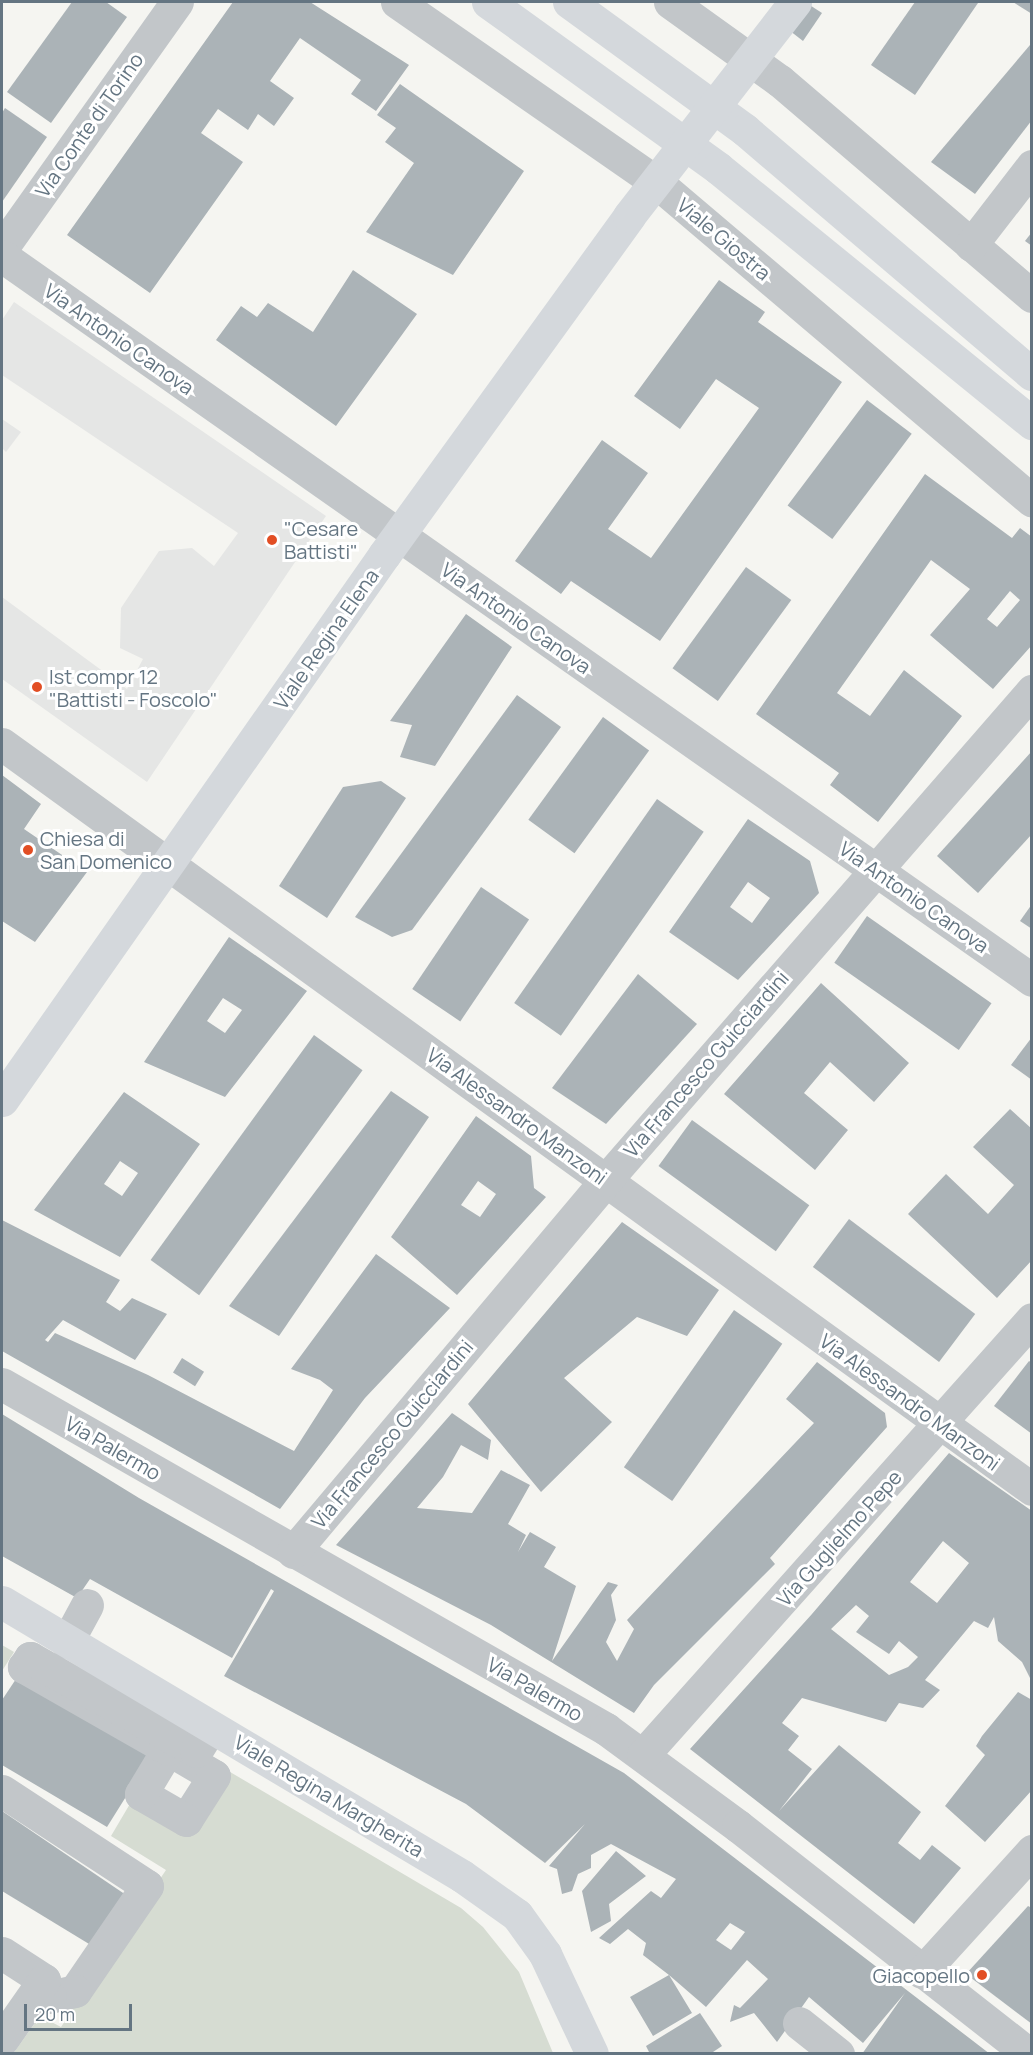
<!DOCTYPE html>
<style>
body{margin:0}
#map{position:relative;width:1033px;height:2055px;overflow:hidden;background:#f5f5f1;font-family:Manrope,sans-serif}
div>[style]{position:absolute}
.built>*{inset:0;background:#e5e6e5}
.green>*{inset:0;background:#d6dcd2}
.building>*{inset:0;background:#abb3b7;transform-origin:0 0}
.minor>*{height:33px;margin:-16.5px;padding:0 16.5px;transform-origin:16.5px;border-radius:16.5px;background:#c2c6c9}
.major>*{height:33px;margin:-16.5px;padding:0 16.5px;transform-origin:16.5px;border-radius:16.5px;background:#d4d8dc}
.dots>*{width:16px;height:16px;translate:-50% -50%;box-sizing:border-box;border:3px solid #fff;border-radius:50%}
span{translate:-50% -50%;white-space:nowrap;text-align:center;line-height:1.15;-webkit-text-stroke:6px #fff;paint-order:stroke}
.street-label{font-size:20px;color:#647582}
.poi-label{font-size:20px;color:#647582}
.left{translate:0 -50%;text-align:left}
.right{translate:-100% -50%;text-align:right}
.frame{position:absolute;inset:0;border:3px solid #647582;pointer-events:none}
.scale{position:absolute;left:24px;top:2004px;width:108px;height:27px;box-sizing:border-box;border:3px solid #647582;border-top:0;padding-left:8px;font-size:18px;line-height:21px;white-space:nowrap;color:#647582;-webkit-text-stroke:4px #fff;paint-order:stroke}
</style>
<div id="map">
<div class="built">
<i style="clip-path:polygon(14px 302px,326px 516px,147px 782px,2px 679px,2px 597px,127px 689px,143px 659px,120px 648px,121px 608px,159px 551px,192px 548px,214px 566px,238px 533px,2px 375px,2px 320px)"></i>
<i style="clip-path:polygon(2px 419px,21px 432px,6px 452px,2px 448px)"></i>
</div>
<div class="green">
<i style="clip-path:polygon(2px 1645px,14px 1652px,2px 1671px)"></i>
<i style="clip-path:polygon(225px 1769px,461px 1908px,483px 1927px,519px 1972px,553px 2053px,13px 2054px,40px 2016px,61px 2027px,166px 1870px,111px 1836px,134px 1797px,187px 1831px)"></i>
</div>
<div class="building">
<i style="clip-path:polygon(72px 2px,106px 2px,127px 17px,51px 123px,7px 92px)"></i>
<i style="clip-path:polygon(233px 2px,310px 2px,409px 65px,376px 111px,351px 94px,361px 80px,300px 38px,270px 81px,294px 98px,274px 126px,258px 114px,248px 130px,218px 109px,201px 133px,243px 162px,150px 293px,67px 235px)"></i>
<i style="clip-path:polygon(805px 2px,822px 13px,803px 41px,785px 27px)"></i>
<i style="clip-path:polygon(915px 2px,978px 3px,915px 95px,871px 65px)"></i>
<i style="clip-path:polygon(1013px 2px,1032px 2px,1032px 14px)"></i>
<i style="clip-path:polygon(1030px 45px,1032px 120px,975px 194px,931px 162px)"></i>
<i style="clip-path:polygon(400px 84px,524px 171px,453px 275px,366px 232px,414px 163px,385px 142px,396px 128px,377px 115px)"></i>
<i style="clip-path:polygon(5px 108px,47px 137px,2px 202px,2px 113px)"></i>
<i style="clip-path:polygon(1032px 232px,1032px 246px,1025px 241px)"></i>
<i style="clip-path:polygon(353px 270px,417px 314px,336px 426px,216px 340px,241px 306px,257px 317px,268px 303px,313px 332px)"></i>
<i style="clip-path:polygon(719px 280px,765px 312px,758px 322px,842px 382px,660px 641px,571px 581px,561px 594px,515px 561px,602px 440px,648px 473px,608px 529px,651px 558px,759px 408px,716px 379px,680px 429px,634px 396px)"></i>
<i style="left:867px;top:400px;width:56px;height:132px;rotate:37deg"></i>
<i style="clip-path:polygon(evenodd,925px 474px,1012px 538px,1020px 528px,1032px 537px,1032px 645px,993px 689px,930px 635px,970px 589px,931px 560px,837px 693px,870px 716px,904px 670px,962px 716px,878px 822px,830px 785px,839px 773px,756px 714px,925px 474px,1010px 591px,1020px 600px,997px 627px,987px 619px,1010px 591px)"></i>
<i style="left:746px;top:567px;width:56px;height:125px;rotate:36deg"></i>
<i style="clip-path:polygon(466px 614px,512px 647px,435px 766px,400px 757px,412px 725px,390px 721px)"></i>
<i style="clip-path:polygon(517px 695px,561px 727px,412px 930px,392px 937px,355px 917px)"></i>
<i style="left:603px;top:717px;width:57px;height:127px;rotate:36deg"></i>
<i style="clip-path:polygon(1032px 751px,1032px 834px,978px 893px,937px 856px)"></i>
<i style="clip-path:polygon(2px 775px,41px 804px,24px 829px,87px 872px,35px 942px,2px 921px)"></i>
<i style="clip-path:polygon(381px 781px,406px 798px,327px 918px,279px 886px,343px 787px)"></i>
<i style="left:657px;top:799px;width:57px;height:249px;rotate:35deg"></i>
<i style="clip-path:polygon(evenodd,748px 819px,810px 861px,819px 893px,738px 980px,669px 932px,748px 819px,748px 882px,770px 898px,752px 923px,730px 907px,748px 882px)"></i>
<i style="left:481px;top:887px;width:58px;height:123px;rotate:34deg"></i>
<i style="clip-path:polygon(1032px 904px,1032px 929px,1020px 921px)"></i>
<i style="left:867px;top:916px;width:152px;height:57px;rotate:35deg"></i>
<i style="clip-path:polygon(evenodd,229px 937px,307px 991px,225px 1097px,144px 1062px,229px 937px,223px 998px,242px 1010px,225px 1033px,207px 1021px,223px 998px)"></i>
<i style="clip-path:polygon(638px 974px,697px 1024px,606px 1124px,552px 1088px)"></i>
<i style="clip-path:polygon(821px 983px,909px 1063px,874px 1102px,830px 1062px,804px 1093px,848px 1130px,815px 1170px,724px 1094px)"></i>
<i style="left:314px;top:1035px;width:60px;height:278px;rotate:36deg"></i>
<i style="clip-path:polygon(1032px 1037px,1032px 1080px,1011px 1065px)"></i>
<i style="clip-path:polygon(391px 1091px,429px 1117px,279px 1336px,229px 1306px)"></i>
<i style="clip-path:polygon(evenodd,124px 1092px,200px 1144px,120px 1257px,34px 1210px,124px 1092px,120px 1161px,138px 1173px,122px 1196px,104px 1184px,120px 1161px)"></i>
<i style="clip-path:polygon(1010px 1109px,1032px 1129px,1032px 1260px,997px 1298px,908px 1214px,946px 1174px,988px 1214px,1014px 1185px,973px 1147px)"></i>
<i style="clip-path:polygon(evenodd,476px 1116px,531px 1156px,534px 1188px,546px 1197px,457px 1295px,391px 1237px,476px 1116px,478px 1181px,496px 1194px,480px 1217px,461px 1205px,478px 1181px)"></i>
<i style="left:692px;top:1120px;width:145px;height:57px;rotate:36deg"></i>
<i style="left:849px;top:1219px;width:158px;height:60px;rotate:37deg"></i>
<i style="clip-path:polygon(2px 1220px,120px 1280px,106px 1302px,120px 1311px,132px 1298px,167px 1314px,135px 1360px,63px 1320px,45px 1340px,48px 1342px,55px 1333px,148px 1375px,294px 1451px,333px 1390px,320px 1380px,291px 1369px,376px 1254px,450px 1308px,365px 1398px,280px 1509px,2px 1351px)"></i>
<i style="clip-path:polygon(622px 1222px,719px 1290px,687px 1336px,637px 1317px,564px 1378px,612px 1422px,541px 1492px,468px 1404px)"></i>
<i style="left:734px;top:1310px;width:59px;height:192px;rotate:35deg"></i>
<i style="left:182px;top:1358px;width:26px;height:17px;rotate:32deg"></i>
<i style="clip-path:polygon(1029px 1361px,1032px 1363px,1032px 1434px,994px 1406px)"></i>
<i style="clip-path:polygon(817px 1362px,885px 1413px,887px 1427px,770px 1558px,775px 1564px,654px 1685px,634px 1713px,491px 1625px,336px 1545px,452px 1413px,491px 1440px,488px 1460px,461px 1445px,443px 1477px,417px 1508px,472px 1513px,501px 1470px,530px 1485px,508px 1524px,526px 1535px,518px 1552px,530px 1532px,556px 1547px,544px 1567px,576px 1586px,552px 1661px,608px 1582px,618px 1585px,611px 1595px,616px 1620px,606px 1642px,617px 1661px,634px 1629px,627px 1620px,814px 1423px,786px 1399px)"></i>
<i style="clip-path:polygon(evenodd,2px 1414px,139px 1498px,624px 1773px,990px 2054px,862px 2054px,905px 1993px,863px 2043px,809px 1997px,777px 2042px,754px 2013px,730px 2022px,734px 2005px,740px 2008px,768px 1979px,747px 1960px,706px 2007px,669px 1975px,692px 2013px,653px 2036px,630px 1997px,669px 1975px,643px 1955px,646px 1943px,628px 1929px,610px 1944px,599px 1938px,651px 1891px,661px 1898px,676px 1879px,611px 1844px,591px 1855px,591px 1868px,578px 1874px,572px 1891px,562px 1894px,557px 1869px,549px 1866px,585px 1824px,545px 1863px,466px 1804px,224px 1676px,274px 1591px,271px 1589px,232px 1658px,90px 1579px,77px 1598px,2px 1556px,2px 1414px,730px 1923px,745px 1932px,731px 1950px,716px 1940px,730px 1923px)"></i>
<i style="clip-path:polygon(evenodd,949px 1453px,1032px 1511px,1032px 1682px,1022px 1662px,998px 1641px,994px 1617px,988px 1628px,974px 1621px,925px 1680px,940px 1690px,923px 1708px,899px 1703px,886px 1722px,802px 1698px,782px 1723px,799px 1736px,788px 1750px,812px 1769px,779px 1811px,839px 1745px,921px 1812px,898px 1843px,920px 1860px,932px 1845px,961px 1868px,914px 1924px,690px 1749px,812px 1614px,949px 1453px,943px 1541px,969px 1563px,937px 1603px,910px 1582px,943px 1541px,949px 1453px,856px 1605px,869px 1616px,856px 1632px,889px 1654px,899px 1641px,918px 1657px,908px 1667px,889px 1675px,831px 1629px,856px 1605px)"></i>
<i style="clip-path:polygon(22px 1670px,157px 1747px,107px 1827px,2px 1765px,2px 1700px)"></i>
<i style="clip-path:polygon(1018px 1692px,1032px 1700px,1032px 1790px,985px 1842px,945px 1806px,985px 1755px,976px 1746px,982px 1736px)"></i>
<i style="clip-path:polygon(2px 1811px,129px 1897px,94px 1947px,2px 1891px)"></i>
<i style="clip-path:polygon(616px 1851px,646px 1876px,609px 1904px,611px 1921px,591px 1932px,582px 1891px)"></i>
<i style="clip-path:polygon(1028px 1906px,1032px 1908px,1032px 2024px,966px 1974px)"></i>
<i style="clip-path:polygon(700px 2013px,722px 2046px,710px 2054px,650px 2054px,646px 2046px)"></i>
</div>
<div class="minor">
<i style="left:397px;top:2px;width:314px;rotate:34.8deg"></i>
<i style="left:655px;top:181px;width:494px;rotate:40.3deg"></i>
<i style="left:670px;top:2px;width:135px;rotate:35.7deg"></i>
<i style="left:780px;top:81px;width:331px;rotate:40.5deg"></i>
<i style="left:971px;top:245px;width:100px;rotate:-52.3deg"></i>
<i style="left:2px;top:248px;width:302px;rotate:-54.6deg"></i>
<i style="left:2px;top:256px;width:1259px;rotate:35.1deg"></i>
<i style="left:2px;top:744px;width:1271px;rotate:35.88deg"></i>
<i style="left:2px;top:1384px;width:696px;rotate:29.73deg"></i>
<i style="left:606px;top:1729px;width:164px;rotate:36.3deg"></i>
<i style="left:738px;top:1826px;width:370px;rotate:38.1deg"></i>
<i style="left:293px;top:1552px;width:486px;rotate:-49.9deg"></i>
<i style="left:606px;top:1180px;width:649px;rotate:-48.94deg"></i>
<i style="left:67px;top:1642px;width:42px;rotate:-61.6deg"></i>
<i style="left:168px;top:1749px;width:53px;rotate:30.4deg"></i>
<i style="left:214px;top:1776px;width:52px;rotate:122.5deg"></i>
<i style="left:186px;top:1820px;width:52px;rotate:-150deg"></i>
<i style="left:141px;top:1794px;width:52px;rotate:-59deg"></i>
<i style="left:168px;top:1749px;width:166px;rotate:-150.3deg"></i>
<i style="left:24px;top:1667px;width:11px;rotate:-56deg"></i>
<i style="left:30px;top:1658px;width:190px;rotate:29.3deg"></i>
<i style="left:196px;top:1751px;width:28px;rotate:-58deg"></i>
<i style="left:643px;top:1755px;width:584px;rotate:-48.26deg"></i>
<i style="left:2px;top:1791px;width:173px;rotate:33.2deg"></i>
<i style="left:147px;top:1886px;width:127px;rotate:124.4deg"></i>
<i style="left:75px;top:1991px;width:26px;rotate:167deg"></i>
<i style="left:50px;top:1997px;width:15px;rotate:-164deg"></i>
<i style="left:2px;top:1953px;width:50px;rotate:32.7deg"></i>
<i style="left:44px;top:1980px;width:73px;rotate:125deg"></i>
<i style="left:922px;top:1972px;width:164px;rotate:-47.7deg"></i>
<i style="left:799px;top:2023px;width:50px;rotate:38.5deg"></i>
</div>
<div class="major">
<i style="left:488px;top:2px;width:284px;rotate:35.8deg"></i>
<i style="left:718px;top:168px;width:405px;rotate:39.1deg"></i>
<i style="left:569px;top:2px;width:218px;rotate:36deg"></i>
<i style="left:745px;top:130px;width:377px;rotate:40.4deg"></i>
<i style="left:2px;top:1100px;width:666px;rotate:-54.97deg"></i>
<i style="left:384px;top:555px;width:418px;rotate:-54.1deg"></i>
<i style="left:629px;top:216px;width:271px;rotate:-52.2deg"></i>
<i style="left:2px;top:1602px;width:535px;rotate:30.78deg"></i>
<i style="left:462px;top:1876px;width:67px;rotate:35.3deg"></i>
<i style="left:517px;top:1915px;width:48px;rotate:54.3deg"></i>
<i style="left:545px;top:1954px;width:110px;rotate:64.8deg"></i>
</div>
<div class="dots">
<i style="left:272px;top:540px;background:#e24e24"></i>
<i style="left:37px;top:687px;background:#e24e24"></i>
<i style="left:28px;top:850px;background:#e24e24"></i>
<i style="left:982px;top:1975px;background:#e24e24"></i>
</div>
<div class="street-label">
<span style="left:89px;top:125px;rotate:-55deg">Via Conte di Torino</span>
<span style="left:724px;top:239px;rotate:40deg">Viale Giostra</span>
<span style="left:119px;top:339px;rotate:35deg">Via Antonio Canova</span>
<span style="left:516px;top:618px;rotate:35deg">Via Antonio Canova</span>
<span style="left:326px;top:639px;rotate:-55deg">Viale Regina Elena</span>
<span style="left:914px;top:897px;rotate:35deg">Via Antonio Canova</span>
<span style="left:706px;top:1064px;rotate:-49deg">Via Francesco Guicciardini</span>
<span style="left:517px;top:1116px;rotate:36deg">Via Alessandro Manzoni</span>
<span style="left:910px;top:1402px;rotate:36deg">Via Alessandro Manzoni</span>
<span style="left:392px;top:1434px;rotate:-50deg">Via Francesco Guicciardini</span>
<span style="left:113px;top:1448px;rotate:30deg">Via Palermo</span>
<span style="left:839px;top:1538px;rotate:-48deg">Via Guglielmo Pepe</span>
<span style="left:535px;top:1689px;rotate:30deg">Via Palermo</span>
<span style="left:329px;top:1796px;rotate:31deg">Viale Regina Margherita</span>
</div>
<div class="poi-label">
<span class="left" style="left:284px;top:540px">"Cesare<br>Battisti"</span>
<span class="left" style="left:49px;top:688px">Ist compr 12<br>"Battisti - Foscolo"</span>
<span class="left" style="left:40px;top:850px">Chiesa di<br>San Domenico</span>
<span class="right" style="left:970px;top:1975px">Giacopello</span>
</div>
<div class="frame"></div>
<div class="scale">20 m</div>
</div>
